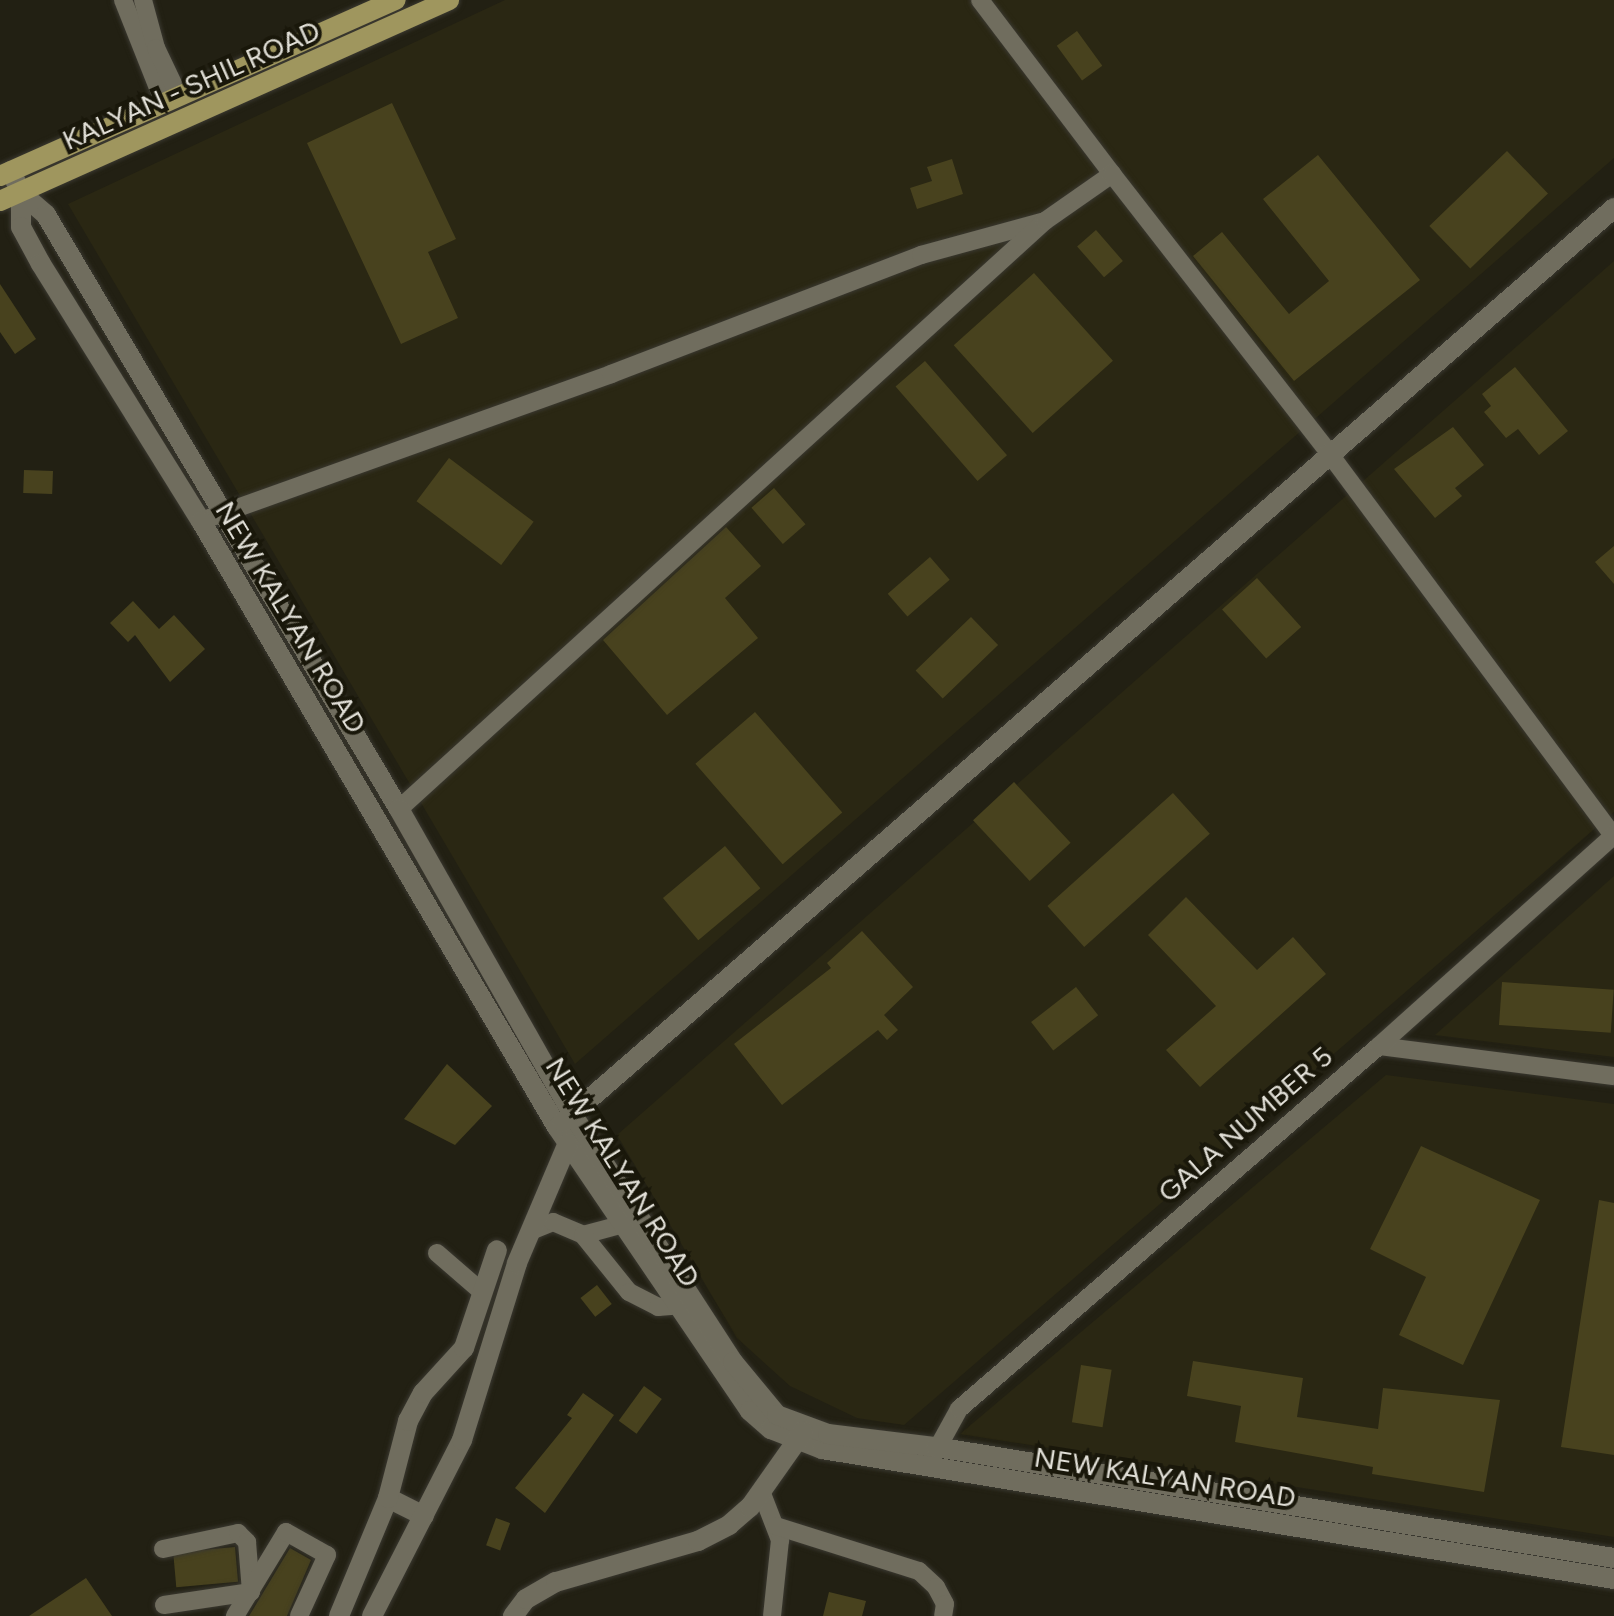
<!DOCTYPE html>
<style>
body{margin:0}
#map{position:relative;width:1614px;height:1616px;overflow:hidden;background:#222013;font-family:Figtree,sans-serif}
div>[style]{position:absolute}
.built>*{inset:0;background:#2a2713}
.building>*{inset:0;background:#48421e;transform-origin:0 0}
.roads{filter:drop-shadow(0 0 2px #3a3830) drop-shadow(0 0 2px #3a3830)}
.street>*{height:18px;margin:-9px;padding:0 9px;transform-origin:9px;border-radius:9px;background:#706d5e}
.secondary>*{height:20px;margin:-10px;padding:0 10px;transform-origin:10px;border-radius:10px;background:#706d5e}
.primary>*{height:20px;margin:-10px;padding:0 10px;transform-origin:10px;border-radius:10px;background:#9f965e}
span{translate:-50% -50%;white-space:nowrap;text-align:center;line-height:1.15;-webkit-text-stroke:8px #19170a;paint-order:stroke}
.street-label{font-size:28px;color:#e0ded6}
</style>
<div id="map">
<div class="built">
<i style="clip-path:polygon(505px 0,1614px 0,1614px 158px,575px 1064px,68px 204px)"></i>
<i style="clip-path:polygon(1614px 261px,1614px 812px,904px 1425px,857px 1418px,790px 1386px,737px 1338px,617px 1135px)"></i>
<i style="clip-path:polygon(1614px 876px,1614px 1057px,1435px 1035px)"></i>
<i style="clip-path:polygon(1386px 1075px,1614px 1104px,1614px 1537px,960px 1434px)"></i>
</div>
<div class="building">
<i style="left:1077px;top:31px;width:43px;height:25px;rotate:54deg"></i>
<i style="clip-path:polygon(392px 103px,456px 239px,428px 252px,458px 318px,401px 344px,307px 143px)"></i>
<i style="left:1507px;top:151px;width:59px;height:108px;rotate:46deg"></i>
<i style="clip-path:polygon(1318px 155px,1420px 280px,1294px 381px,1193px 256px,1222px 232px,1289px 314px,1329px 281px,1263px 199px)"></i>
<i style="clip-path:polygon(952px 159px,963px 194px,917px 209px,910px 188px,932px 181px,927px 167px)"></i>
<i style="left:1096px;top:230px;width:41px;height:25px;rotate:49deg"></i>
<i style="left:1034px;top:273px;width:118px;height:108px;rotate:48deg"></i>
<i style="clip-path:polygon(0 284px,36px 339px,15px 354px,0 332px)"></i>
<i style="left:925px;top:361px;width:125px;height:39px;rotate:49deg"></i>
<i style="clip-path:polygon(1515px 367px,1568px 431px,1539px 455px,1518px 429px,1506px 438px,1484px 412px,1491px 406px,1482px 394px)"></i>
<i style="clip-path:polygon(1453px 427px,1484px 465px,1455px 488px,1462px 496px,1435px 518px,1394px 469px)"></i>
<i style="left:449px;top:458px;width:106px;height:54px;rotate:37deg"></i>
<i style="left:24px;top:470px;width:29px;height:23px;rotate:2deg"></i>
<i style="left:774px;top:488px;width:48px;height:30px;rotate:49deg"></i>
<i style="clip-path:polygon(726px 527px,761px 566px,725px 598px,758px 638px,667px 715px,603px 640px)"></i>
<i style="clip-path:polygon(1614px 546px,1614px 584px,1595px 562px)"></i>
<i style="left:930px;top:557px;width:30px;height:56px;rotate:49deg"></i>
<i style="left:1257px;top:578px;width:66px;height:47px;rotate:48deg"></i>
<i style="clip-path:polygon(133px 601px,159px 629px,174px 615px,205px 649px,170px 682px,135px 635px,128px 642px,110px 623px)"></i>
<i style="left:971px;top:617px;width:39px;height:77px;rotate:46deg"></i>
<i style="left:755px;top:712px;width:133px;height:79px;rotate:49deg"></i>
<i style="left:1014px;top:782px;width:83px;height:56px;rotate:47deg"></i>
<i style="left:1173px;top:793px;width:55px;height:169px;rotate:48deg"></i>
<i style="left:725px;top:846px;width:55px;height:81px;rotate:50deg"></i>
<i style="clip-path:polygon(1186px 897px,1257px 970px,1293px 937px,1326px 974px,1200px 1087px,1166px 1050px,1216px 1006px,1148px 935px)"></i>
<i style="clip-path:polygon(862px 931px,913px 987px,884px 1015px,898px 1030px,887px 1040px,878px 1030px,782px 1105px,734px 1044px,831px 968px,827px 963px)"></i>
<i style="left:1502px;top:982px;width:112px;height:43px;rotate:4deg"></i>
<i style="left:1076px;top:987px;width:36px;height:57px;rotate:52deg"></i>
<i style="clip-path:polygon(447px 1064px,492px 1106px,455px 1145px,404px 1119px)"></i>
<i style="clip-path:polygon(1421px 1146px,1540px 1200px,1463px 1365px,1399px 1335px,1426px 1277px,1370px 1249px)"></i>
<i style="clip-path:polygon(1599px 1200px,1614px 1203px,1614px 1455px,1561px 1447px)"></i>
<i style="left:597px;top:1285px;width:24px;height:21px;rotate:52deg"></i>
<i style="clip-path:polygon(1193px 1361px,1303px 1378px,1297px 1417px,1378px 1429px,1383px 1388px,1500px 1400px,1484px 1492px,1372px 1474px,1373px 1467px,1235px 1442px,1241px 1406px,1187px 1396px)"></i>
<i style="left:1081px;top:1365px;width:31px;height:58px;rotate:9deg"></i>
<i style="left:644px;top:1386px;width:22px;height:43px;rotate:36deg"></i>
<i style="clip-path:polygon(583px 1393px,614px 1415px,545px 1513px,515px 1488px,572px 1418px,567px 1415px)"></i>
<i style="left:496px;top:1518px;width:15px;height:29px;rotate:20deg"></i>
<i style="left:235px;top:1547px;width:35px;height:62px;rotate:85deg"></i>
<i style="clip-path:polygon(290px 1548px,311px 1560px,287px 1616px,249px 1616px)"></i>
<i style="clip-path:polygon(86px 1578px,112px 1616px,29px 1616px)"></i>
<i style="clip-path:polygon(829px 1592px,866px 1601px,862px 1616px,823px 1616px)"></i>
</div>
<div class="roads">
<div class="street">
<i style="left:123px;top:0;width:111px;rotate:68.3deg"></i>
<i style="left:143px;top:0;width:50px;rotate:74.8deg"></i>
<i style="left:156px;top:48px;width:53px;rotate:64.4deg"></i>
<i style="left:980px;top:0;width:218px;rotate:52.8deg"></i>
<i style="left:201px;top:521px;width:436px;rotate:-19.7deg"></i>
<i style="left:611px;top:374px;width:332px;rotate:-21deg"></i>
<i style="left:921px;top:255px;width:125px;rotate:-15.3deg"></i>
<i style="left:399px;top:809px;width:874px;rotate:-42.31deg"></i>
<i style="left:1045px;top:221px;width:82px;rotate:-35deg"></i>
<i style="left:1112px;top:174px;width:353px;rotate:52.1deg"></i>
<i style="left:1329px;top:453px;width:477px;rotate:53.4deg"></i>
<i style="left:1379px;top:1046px;width:237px;rotate:7.3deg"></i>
<i style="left:531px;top:1231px;width:24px;rotate:-22deg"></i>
<i style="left:553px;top:1222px;width:33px;rotate:23deg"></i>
<i style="left:583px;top:1235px;width:39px;rotate:-15deg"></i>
<i style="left:583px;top:1235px;width:73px;rotate:51.1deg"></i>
<i style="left:629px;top:1292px;width:33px;rotate:27deg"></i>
<i style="left:658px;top:1307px;width:16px;rotate:-4deg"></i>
<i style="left:437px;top:1253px;width:60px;rotate:40.9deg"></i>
<i style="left:931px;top:1460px;width:58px;rotate:-61.2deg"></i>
<i style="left:959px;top:1409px;width:555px;rotate:-40.84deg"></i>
<i style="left:1379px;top:1046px;width:316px;rotate:-41.9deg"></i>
<i style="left:761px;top:1491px;width:53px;rotate:68.8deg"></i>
<i style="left:780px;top:1540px;width:76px;rotate:96deg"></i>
<i style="left:776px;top:1526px;width:150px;rotate:17.5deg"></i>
<i style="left:919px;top:1571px;width:23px;rotate:43deg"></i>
<i style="left:936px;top:1587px;width:19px;rotate:62deg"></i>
<i style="left:945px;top:1604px;width:12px;rotate:99deg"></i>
<i style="left:163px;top:1549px;width:77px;rotate:-12deg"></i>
<i style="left:238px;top:1533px;width:13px;rotate:45deg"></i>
<i style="left:247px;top:1542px;width:50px;rotate:85.4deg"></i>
<i style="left:251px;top:1592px;width:88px;rotate:171.5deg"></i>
<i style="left:235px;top:1616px;width:98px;rotate:-58.7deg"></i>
<i style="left:286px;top:1532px;width:47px;rotate:29.3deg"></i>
<i style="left:327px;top:1555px;width:67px;rotate:114.7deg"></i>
</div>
<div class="secondary">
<i style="left:11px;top:171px;width:24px;rotate:66deg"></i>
<i style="left:21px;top:193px;width:34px;rotate:90deg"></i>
<i style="left:21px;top:227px;width:42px;rotate:61.6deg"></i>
<i style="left:41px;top:264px;width:303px;rotate:58.1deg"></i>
<i style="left:201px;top:521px;width:703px;rotate:59.57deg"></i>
<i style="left:557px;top:1127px;width:343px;rotate:55.8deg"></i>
<i style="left:750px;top:1411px;width:28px;rotate:41deg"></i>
<i style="left:771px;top:1429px;width:55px;rotate:21.4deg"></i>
<i style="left:822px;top:1449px;width:803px;rotate:9.32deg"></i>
<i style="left:21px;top:193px;width:33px;rotate:41deg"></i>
<i style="left:46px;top:215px;width:691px;rotate:59.28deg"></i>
<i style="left:399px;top:809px;width:351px;rotate:60.4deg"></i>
<i style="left:572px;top:1114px;width:296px;rotate:57deg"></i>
<i style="left:733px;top:1362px;width:69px;rotate:50.3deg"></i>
<i style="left:777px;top:1415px;width:54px;rotate:20.4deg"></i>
<i style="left:828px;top:1434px;width:109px;rotate:6.9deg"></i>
<i style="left:936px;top:1447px;width:687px;rotate:9.3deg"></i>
<i style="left:563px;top:1122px;width:1393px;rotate:-41.01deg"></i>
<i style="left:388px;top:1498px;width:40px;rotate:26.6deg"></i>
<i style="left:339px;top:1616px;width:128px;rotate:-67.4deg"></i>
<i style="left:388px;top:1498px;width:80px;rotate:-75.4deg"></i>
<i style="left:408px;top:1421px;width:32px;rotate:-62deg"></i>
<i style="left:423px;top:1393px;width:61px;rotate:-47.7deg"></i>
<i style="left:464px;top:1348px;width:103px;rotate:-71.4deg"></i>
<i style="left:372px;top:1616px;width:198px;rotate:-62.9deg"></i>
<i style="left:462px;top:1440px;width:185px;rotate:-72.7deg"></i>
<i style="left:517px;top:1263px;width:130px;rotate:-67deg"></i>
<i style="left:513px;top:1616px;width:21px;rotate:-53deg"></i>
<i style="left:526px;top:1599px;width:34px;rotate:-30deg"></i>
<i style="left:556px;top:1582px;width:148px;rotate:-16.1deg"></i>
<i style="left:698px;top:1541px;width:35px;rotate:-27deg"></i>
<i style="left:729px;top:1525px;width:28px;rotate:-41deg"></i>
<i style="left:750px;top:1507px;width:92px;rotate:-54.8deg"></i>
</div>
<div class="primary">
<i style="left:0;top:176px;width:433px;rotate:-24deg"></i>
<i style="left:0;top:201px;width:492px;rotate:-24.1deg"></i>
</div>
</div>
<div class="street-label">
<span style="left:191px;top:85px;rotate:-24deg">KALYAN - SHIL ROAD</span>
<span style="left:291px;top:617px;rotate:59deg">NEW KALYAN ROAD</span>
<span style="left:1245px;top:1124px;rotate:-41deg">GALA NUMBER 5</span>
<span style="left:623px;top:1172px;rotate:58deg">NEW KALYAN ROAD</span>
<span style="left:1165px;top:1477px;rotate:9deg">NEW KALYAN ROAD</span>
</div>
</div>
